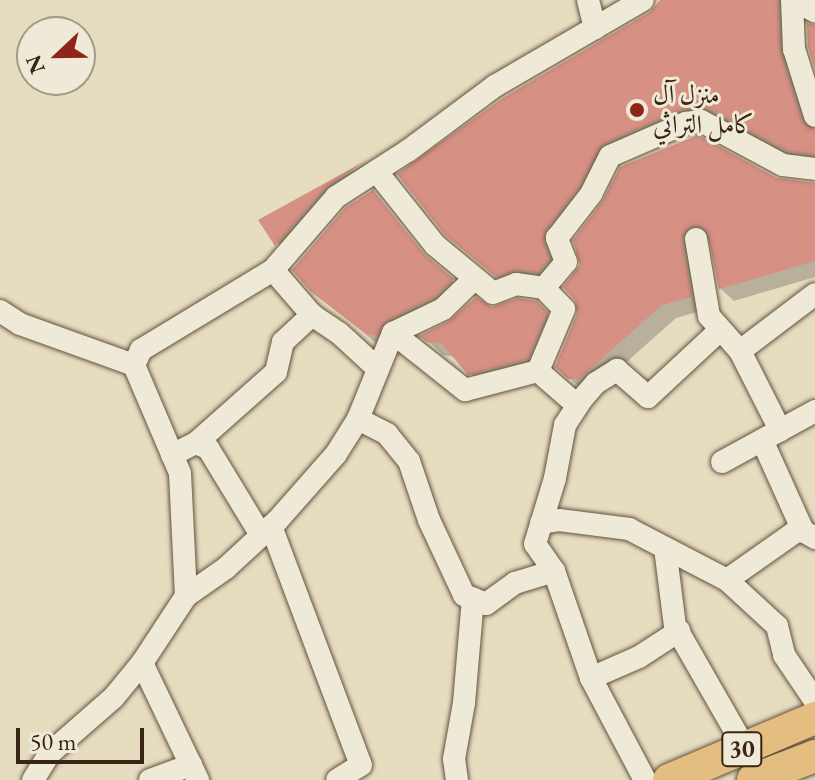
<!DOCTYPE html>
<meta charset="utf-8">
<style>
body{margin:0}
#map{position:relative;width:815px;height:780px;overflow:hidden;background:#e6ddc1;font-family:"EB Garamond",Amiri,serif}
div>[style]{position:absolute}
.shadow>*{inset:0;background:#0003}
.building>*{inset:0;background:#d69084}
.roads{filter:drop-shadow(0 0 2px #64523e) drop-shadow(0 0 2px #64523e)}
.minor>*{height:22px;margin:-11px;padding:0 11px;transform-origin:11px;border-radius:11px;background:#efe9d7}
.highway>*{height:32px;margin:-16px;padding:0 16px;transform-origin:16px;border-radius:16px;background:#e3be80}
.dots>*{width:22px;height:22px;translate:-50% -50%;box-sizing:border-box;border:4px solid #efe9d7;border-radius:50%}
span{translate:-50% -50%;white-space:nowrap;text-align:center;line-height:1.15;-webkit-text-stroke:6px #efe9d7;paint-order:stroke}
.shield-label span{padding:2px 6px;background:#efe9d7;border:2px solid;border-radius:6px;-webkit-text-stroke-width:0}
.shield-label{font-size:24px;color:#382412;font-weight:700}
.poi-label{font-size:26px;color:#382412}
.left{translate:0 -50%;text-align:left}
.north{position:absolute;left:16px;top:16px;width:80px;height:80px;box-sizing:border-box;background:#efe9d7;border:2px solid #a69a88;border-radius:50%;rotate:248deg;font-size:22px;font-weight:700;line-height:32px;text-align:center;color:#382412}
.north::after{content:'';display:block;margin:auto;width:28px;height:36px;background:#8f2418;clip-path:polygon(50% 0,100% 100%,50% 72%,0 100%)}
.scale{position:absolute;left:16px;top:728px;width:128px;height:36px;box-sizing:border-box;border:4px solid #382412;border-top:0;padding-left:10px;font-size:24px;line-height:28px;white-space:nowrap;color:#382412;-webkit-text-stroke:6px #efe9d7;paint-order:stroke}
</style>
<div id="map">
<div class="shadow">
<i style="clip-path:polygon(664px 0,808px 0,793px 65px,815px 131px,815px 166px,803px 164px,722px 121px,617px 157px,556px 257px,562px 273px,511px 289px,447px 234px)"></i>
<i style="clip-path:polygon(367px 163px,378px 175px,339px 201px,289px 258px,261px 220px)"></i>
<i style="clip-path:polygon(781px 181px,815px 183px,815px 277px,734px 301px,720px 288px,711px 239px,701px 241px,704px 310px,676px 318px,593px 392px,584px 391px,557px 367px,580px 307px,565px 287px)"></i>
<i style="clip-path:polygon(373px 192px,432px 263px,466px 293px,381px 347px,311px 289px)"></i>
<i style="clip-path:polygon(536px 303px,560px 327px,541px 372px,483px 387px,455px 357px,443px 355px,423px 336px,491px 309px)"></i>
</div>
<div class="building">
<i style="clip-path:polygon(660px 0,778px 0,781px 53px,802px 120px,815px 130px,815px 155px,787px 151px,707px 108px,680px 110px,604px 144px,579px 187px,546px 230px,544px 242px,550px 259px,538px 273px,517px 270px,496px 277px,445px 235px,397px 174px,503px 98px,650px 12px)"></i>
<i style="clip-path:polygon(807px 23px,815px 25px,815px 69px,808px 47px)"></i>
<i style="clip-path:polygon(698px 135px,777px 178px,815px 183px,815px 261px,719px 289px,707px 231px,700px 226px,688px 228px,682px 241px,692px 297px,662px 305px,579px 379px,568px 379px,555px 367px,577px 314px,575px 300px,563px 287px,580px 265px,573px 240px,602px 202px,620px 167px)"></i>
<i style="clip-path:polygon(367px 160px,326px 188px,275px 246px,258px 220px)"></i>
<i style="clip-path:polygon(373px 190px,424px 254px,454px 279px,435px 297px,386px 321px,377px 336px,366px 334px,310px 291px,292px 270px,345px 208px)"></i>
<i style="clip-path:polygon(476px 297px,492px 307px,518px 298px,537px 301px,548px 312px,528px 359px,468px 375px,442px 344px,427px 342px,419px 336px,449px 321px)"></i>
</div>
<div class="roads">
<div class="minor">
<i style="left:588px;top:0;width:29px;rotate:76deg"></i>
<i style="left:792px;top:0;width:49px;rotate:87.7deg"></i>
<i style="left:794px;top:49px;width:70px;rotate:72.6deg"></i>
<i style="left:793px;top:0;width:25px;rotate:27deg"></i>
<i style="left:377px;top:172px;width:93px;rotate:51.5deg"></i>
<i style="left:435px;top:245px;width:75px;rotate:39.6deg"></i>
<i style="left:493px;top:293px;width:25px;rotate:-21deg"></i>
<i style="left:516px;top:284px;width:28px;rotate:8deg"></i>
<i style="left:696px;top:239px;width:78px;rotate:80.4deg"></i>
<i style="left:709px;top:316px;width:47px;rotate:48.5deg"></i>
<i style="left:740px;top:351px;width:89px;rotate:63.1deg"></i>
<i style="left:273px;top:270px;width:60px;rotate:49.1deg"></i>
<i style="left:312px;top:315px;width:32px;rotate:34deg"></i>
<i style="left:339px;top:333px;width:53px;rotate:42.7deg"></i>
<i style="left:0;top:311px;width:24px;rotate:33deg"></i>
<i style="left:20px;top:324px;width:121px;rotate:19.8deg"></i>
<i style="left:393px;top:333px;width:92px;rotate:38.4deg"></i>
<i style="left:465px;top:390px;width:75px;rotate:-14.6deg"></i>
<i style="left:740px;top:351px;width:94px;rotate:-37.2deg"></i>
<i style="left:538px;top:371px;width:67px;rotate:-67.2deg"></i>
<i style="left:564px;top:309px;width:29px;rotate:-134deg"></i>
<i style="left:544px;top:288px;width:34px;rotate:-50deg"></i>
<i style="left:566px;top:262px;width:26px;rotate:-111deg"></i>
<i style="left:557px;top:238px;width:56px;rotate:-52.3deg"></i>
<i style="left:591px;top:194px;width:42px;rotate:-63.4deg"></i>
<i style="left:610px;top:156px;width:83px;rotate:-23.5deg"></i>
<i style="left:686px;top:123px;width:15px;rotate:-8deg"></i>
<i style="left:701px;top:121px;width:93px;rotate:28.2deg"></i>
<i style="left:783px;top:165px;width:32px;rotate:7deg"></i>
<i style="left:538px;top:371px;width:52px;rotate:41.1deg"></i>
<i style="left:358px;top:419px;width:33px;rotate:27deg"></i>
<i style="left:387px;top:434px;width:35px;rotate:51deg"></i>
<i style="left:409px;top:461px;width:62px;rotate:71.3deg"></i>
<i style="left:429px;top:520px;width:83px;rotate:65deg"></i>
<i style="left:464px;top:595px;width:24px;rotate:22deg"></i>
<i style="left:486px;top:604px;width:36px;rotate:-36deg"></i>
<i style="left:515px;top:583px;width:41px;rotate:-17.1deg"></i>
<i style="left:762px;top:440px;width:100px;rotate:65.7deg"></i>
<i style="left:196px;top:443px;width:13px;rotate:23deg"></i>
<i style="left:208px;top:448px;width:102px;rotate:58.7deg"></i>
<i style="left:172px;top:455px;width:27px;rotate:-27deg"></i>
<i style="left:196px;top:443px;width:107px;rotate:-41.6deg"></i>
<i style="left:276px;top:372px;width:31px;rotate:-77deg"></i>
<i style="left:283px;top:342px;width:40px;rotate:-43deg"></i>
<i style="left:722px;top:462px;width:106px;rotate:-28.7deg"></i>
<i style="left:541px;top:523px;width:18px;rotate:-9deg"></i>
<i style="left:559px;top:520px;width:71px;rotate:7.3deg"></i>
<i style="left:629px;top:529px;width:110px;rotate:27.5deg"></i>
<i style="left:727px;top:580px;width:68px;rotate:42.6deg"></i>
<i style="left:777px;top:626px;width:30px;rotate:76deg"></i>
<i style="left:784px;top:655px;width:55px;rotate:56deg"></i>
<i style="left:271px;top:526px;width:255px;rotate:69.4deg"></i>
<i style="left:361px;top:765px;width:28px;rotate:148deg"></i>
<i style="left:665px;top:548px;width:79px;rotate:82.7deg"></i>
<i style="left:675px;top:626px;width:141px;rotate:60.2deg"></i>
<i style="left:727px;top:580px;width:83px;rotate:-35.2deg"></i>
<i style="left:795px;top:532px;width:8px;rotate:-7deg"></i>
<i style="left:803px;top:531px;width:14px;rotate:30deg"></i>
<i style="left:186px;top:596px;width:49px;rotate:-35deg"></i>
<i style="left:226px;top:568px;width:69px;rotate:-42.7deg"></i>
<i style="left:277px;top:521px;width:89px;rotate:-48.6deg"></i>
<i style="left:336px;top:454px;width:41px;rotate:-57.8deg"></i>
<i style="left:358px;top:419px;width:93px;rotate:-67.9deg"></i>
<i style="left:393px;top:333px;width:55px;rotate:-25.6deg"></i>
<i style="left:443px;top:309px;width:43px;rotate:-44.1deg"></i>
<i style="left:142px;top:663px;width:130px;rotate:64.4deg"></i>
<i style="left:591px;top:678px;width:52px;rotate:-23.6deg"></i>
<i style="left:639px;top:657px;width:48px;rotate:-33deg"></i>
<i style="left:33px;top:780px;width:31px;rotate:-58deg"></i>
<i style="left:49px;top:754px;width:86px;rotate:-41.2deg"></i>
<i style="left:114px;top:697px;width:44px;rotate:-50.5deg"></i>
<i style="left:142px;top:663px;width:80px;rotate:-56.7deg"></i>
<i style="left:186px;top:596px;width:123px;rotate:-92.8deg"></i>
<i style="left:180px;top:473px;width:117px;rotate:-113.1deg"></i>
<i style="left:134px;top:365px;width:17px;rotate:-65deg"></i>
<i style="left:141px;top:350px;width:154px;rotate:-31.2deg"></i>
<i style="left:273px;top:270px;width:96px;rotate:-49.2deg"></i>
<i style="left:336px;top:197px;width:87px;rotate:-32.8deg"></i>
<i style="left:409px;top:150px;width:107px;rotate:-36.7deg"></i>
<i style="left:495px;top:86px;width:171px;rotate:-30.2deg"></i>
<i style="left:150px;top:780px;width:44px;rotate:-20.1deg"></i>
<i style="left:457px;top:780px;width:21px;rotate:-98deg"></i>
<i style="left:454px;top:759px;width:57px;rotate:-79.9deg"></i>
<i style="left:464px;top:703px;width:105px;rotate:-85.1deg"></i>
<i style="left:645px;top:780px;width:115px;rotate:-117.9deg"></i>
<i style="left:591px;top:678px;width:113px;rotate:-109.1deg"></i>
<i style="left:554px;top:571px;width:33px;rotate:-125deg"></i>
<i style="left:535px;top:544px;width:69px;rotate:-73.1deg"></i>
<i style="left:555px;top:478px;width:54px;rotate:-79.3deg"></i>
<i style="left:565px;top:425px;width:31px;rotate:-57deg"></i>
<i style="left:582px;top:399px;width:21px;rotate:-49deg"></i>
<i style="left:596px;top:383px;width:25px;rotate:-32deg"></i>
<i style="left:617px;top:370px;width:41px;rotate:41.1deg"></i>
<i style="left:648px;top:397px;width:97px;rotate:-42.9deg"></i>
</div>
<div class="highway">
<i style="left:669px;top:780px;width:159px;rotate:-23deg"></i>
<i style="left:753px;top:780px;width:66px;rotate:-21.2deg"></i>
</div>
</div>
<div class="dots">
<i style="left:637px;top:110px;background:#8f2418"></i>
</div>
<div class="shield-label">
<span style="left:742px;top:749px">30</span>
</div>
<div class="poi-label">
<span class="left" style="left:653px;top:110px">منزل آل<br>كامل التراثي</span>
</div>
<div class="north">N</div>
<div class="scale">50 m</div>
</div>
